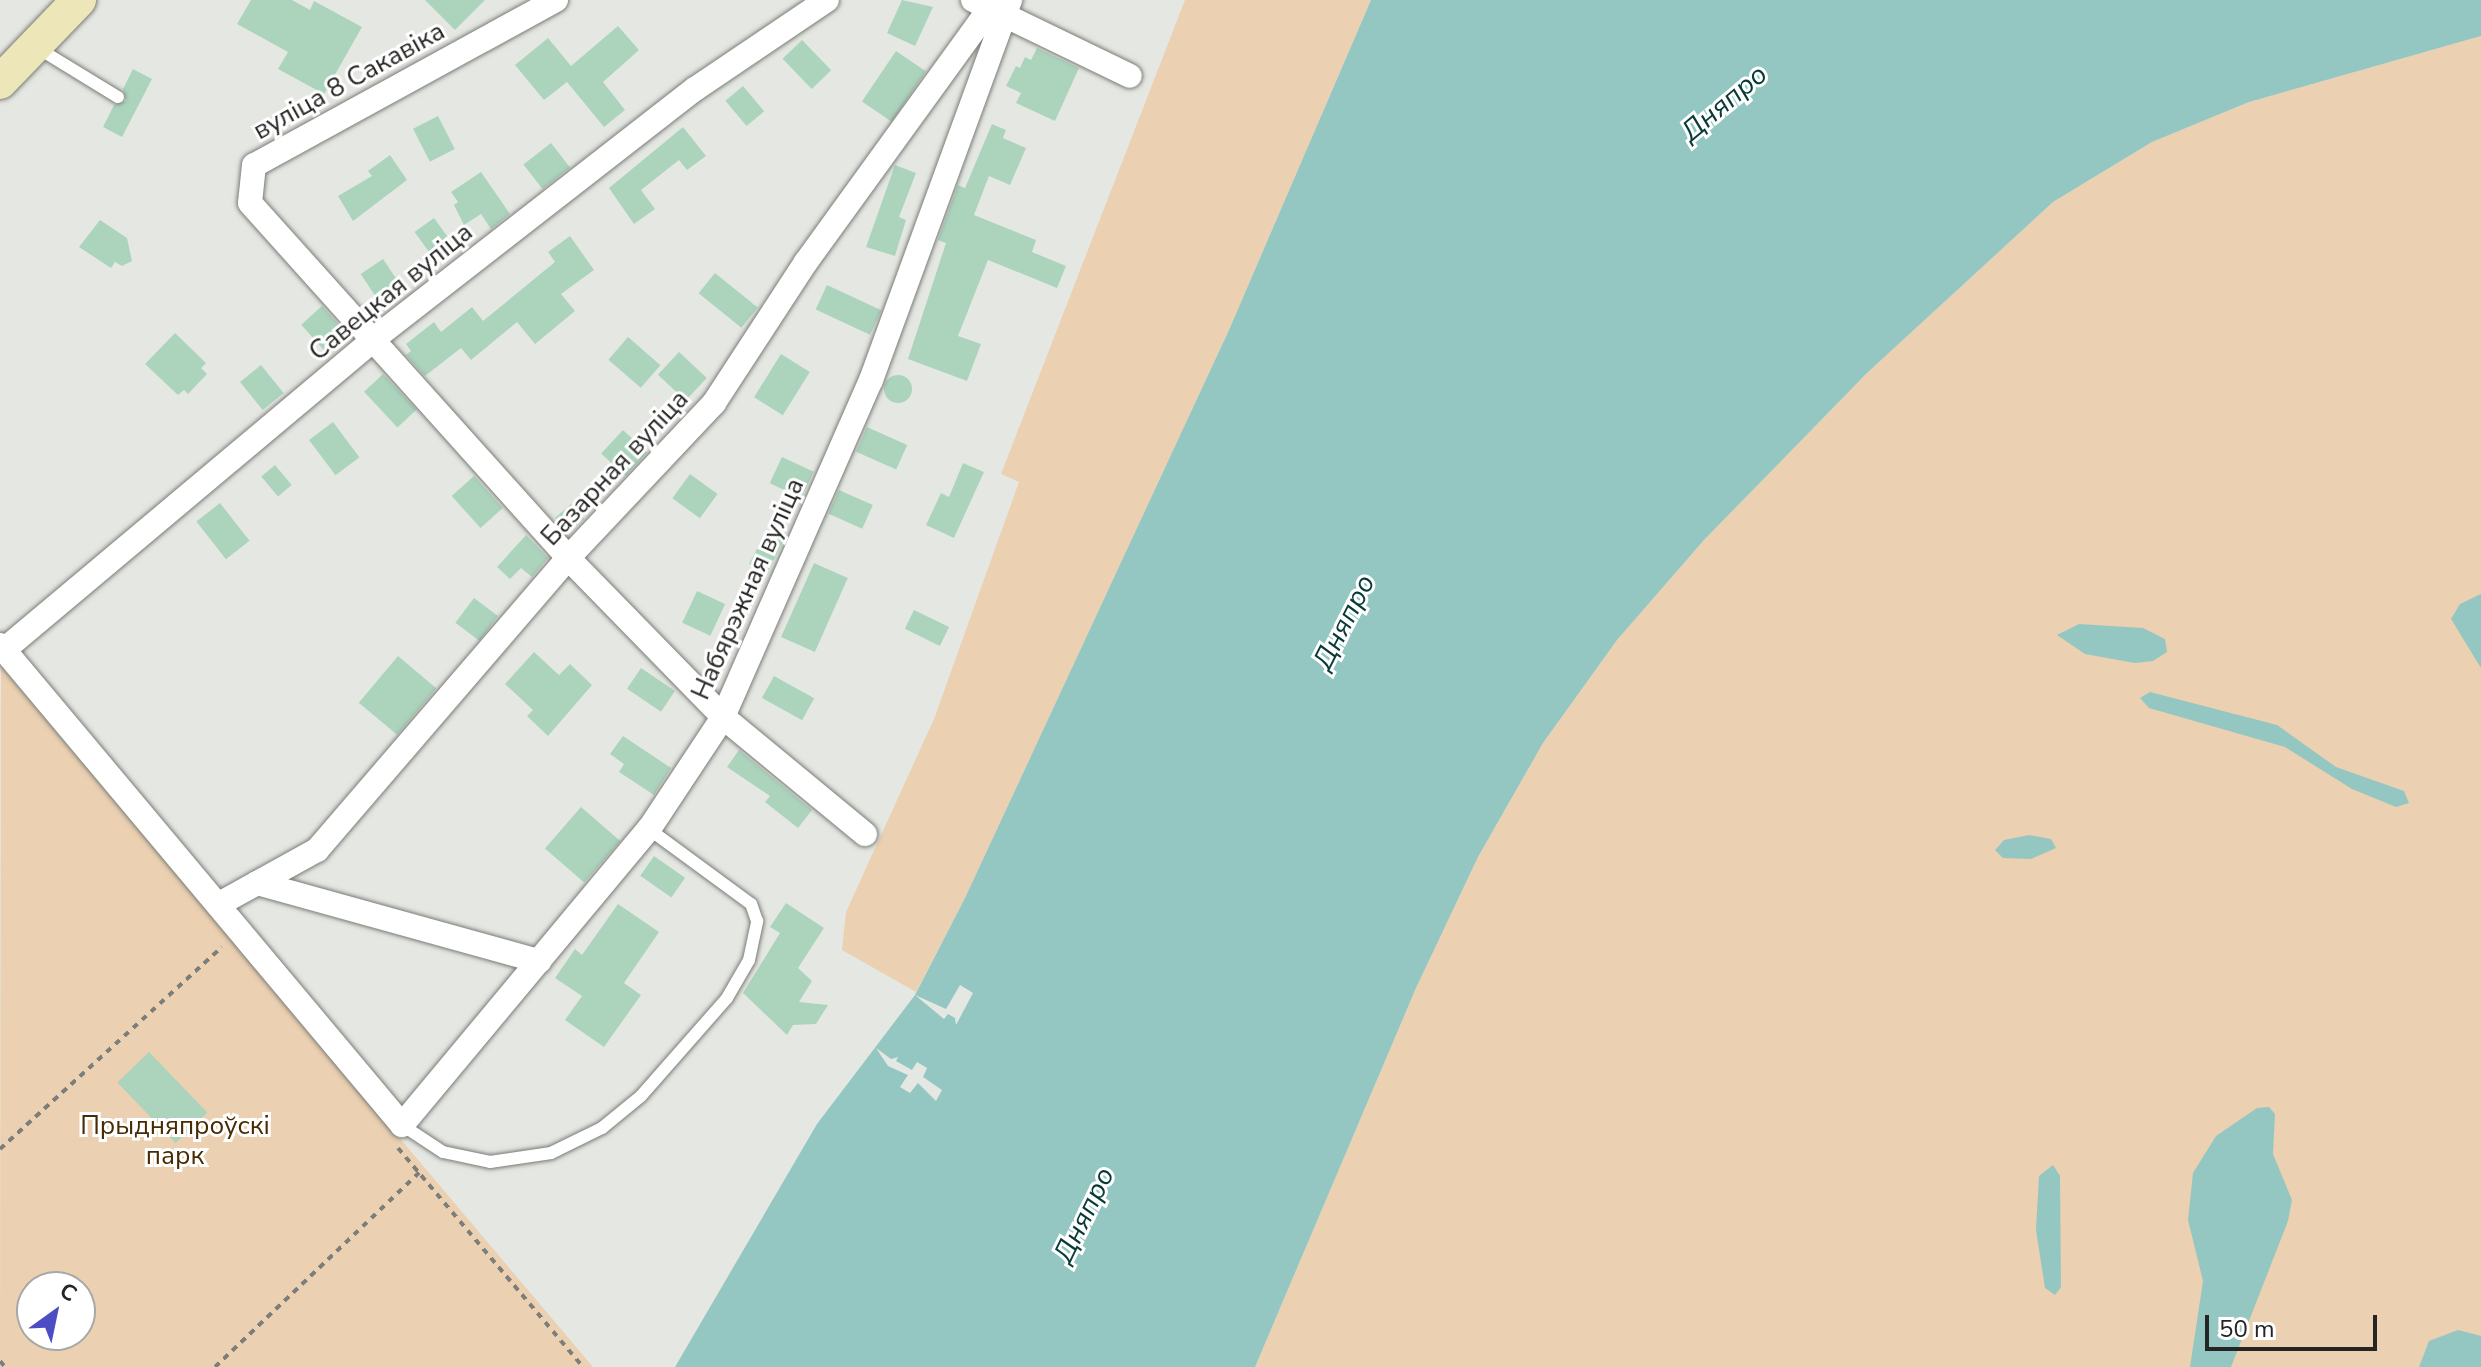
<!DOCTYPE html>
<meta charset="utf-8">
<style>
body{margin:0}
#map{position:relative;width:2481px;height:1367px;overflow:hidden;background:#e5e8e2;font-family:"Nunito Sans",sans-serif}
div>[style]{position:absolute}
.green>*{inset:0;background:#ebd0b1}
.water>*{inset:0;background:#94c7c2}
.pier>*{inset:0;background:#e5e8e2}
.building>*{inset:0;background:#acd4bd;transform-origin:0 0}
.round{border-radius:50%}
.path>*{height:4px;margin-top:-2px;transform-origin:0;background:repeating-linear-gradient(90deg,#7c7e7a 0 6px,transparent 0 12px)}
.roads{filter:drop-shadow(0 0 2px #7a7c77) drop-shadow(0 0 2px #7a7c77)}
.service>*{height:12px;margin:-6px;padding:0 6px;transform-origin:6px;border-radius:6px;background:#fff}
.minor>*{height:24px;margin:-12px;padding:0 12px;transform-origin:12px;border-radius:12px;background:#fff}
.secondary>*{height:34px;margin:-17px;padding:0 17px;transform-origin:17px;border-radius:17px;background:#ece6b8}
span{translate:-50% -50%;white-space:nowrap;text-align:center;line-height:1.15;-webkit-text-stroke:6px #fff;paint-order:stroke}
.street-label{font-size:26px;color:#252624}
.park-label{font-size:26px;color:#482b02}
.water-label{font-size:28px;color:#083a37;font-style:italic}
.north{position:absolute;left:16px;top:1271px;width:80px;height:80px;box-sizing:border-box;background:#fff;border:2px solid #a8a8a7;border-radius:50%;rotate:33deg;font-size:22px;font-weight:700;line-height:32px;text-align:center;color:#252624}
.north::after{content:'';display:block;margin:auto;width:28px;height:36px;background:#4c4cc3;clip-path:polygon(50% 0,100% 100%,50% 72%,0 100%)}
.scale{position:absolute;left:2205px;top:1315px;width:172px;height:36px;box-sizing:border-box;border:4px solid #252624;border-top:0;padding-left:10px;font-size:24px;line-height:28px;white-space:nowrap;color:#252624;-webkit-text-stroke:6px #fff;paint-order:stroke}
</style>
<div id="map">
<div class="green">
<i style="clip-path:polygon(1185px 0,1371px 0,1229px 330px,965px 898px,916px 992px,842px 950px,846px 912px,934px 719px,1019px 482px,1001px 474px)"></i>
<i style="clip-path:polygon(2481px 36px,2481px 1367px,1255px 1367px,1416px 988px,1478px 857px,1543px 743px,1617px 640px,1704px 540px,1867px 373px,2053px 202px,2152px 142px,2249px 102px)"></i>
<i style="clip-path:polygon(evenodd,1px 666px,593px 1367px,0 1367px,1px 666px,32px 1287px,80px 1287px,80px 1335px,32px 1335px,32px 1287px)"></i>
</div>
<div class="water">
<i style="clip-path:polygon(1371px 0,2481px 0,2481px 36px,2249px 102px,2152px 142px,2053px 202px,1867px 373px,1704px 540px,1617px 640px,1543px 743px,1478px 857px,1416px 988px,1255px 1367px,675px 1367px,817px 1124px,915px 995px,965px 898px,1229px 330px)"></i>
<i style="clip-path:polygon(2481px 594px,2481px 668px,2451px 619px,2460px 604px)"></i>
<i style="clip-path:polygon(2079px 624px,2143px 628px,2165px 639px,2167px 652px,2153px 661px,2135px 663px,2085px 654px,2057px 635px)"></i>
<i style="clip-path:polygon(2150px 692px,2277px 725px,2336px 767px,2404px 791px,2409px 803px,2396px 807px,2352px 789px,2285px 747px,2149px 708px,2140px 698px)"></i>
<i style="clip-path:polygon(2029px 835px,2051px 839px,2056px 848px,2031px 859px,2003px 858px,1995px 850px,2004px 840px)"></i>
<i style="clip-path:polygon(2269px 1107px,2275px 1114px,2273px 1154px,2292px 1200px,2288px 1221px,2231px 1367px,2190px 1367px,2203px 1281px,2188px 1220px,2193px 1173px,2216px 1136px,2257px 1108px)"></i>
<i style="clip-path:polygon(2053px 1165px,2060px 1176px,2061px 1287px,2055px 1295px,2045px 1288px,2036px 1230px,2039px 1176px)"></i>
<i style="clip-path:polygon(2458px 1330px,2481px 1336px,2481px 1367px,2419px 1367px,2429px 1341px)"></i>
</div>
<div class="pier">
<i style="clip-path:polygon(960px 985px,973px 993px,956px 1025px,955px 1018px,948px 1014px,944px 1019px,915px 995px,946px 1009px)"></i>
<i style="clip-path:polygon(876px 1048px,891px 1059px,898px 1057px,896px 1061px,912px 1070px,917px 1062px,927px 1068px,923px 1077px,942px 1090px,936px 1101px,918px 1083px,910px 1093px,900px 1087px,908px 1075px,888px 1066px)"></i>
</div>
<div class="building">
<i style="clip-path:polygon(251px 0,292px 0,310px 10px,314px 1px,362px 27px,324px 94px,278px 69px,288px 52px,237px 24px)"></i>
<i style="clip-path:polygon(425px 0,485px 0,455px 30px)"></i>
<i style="clip-path:polygon(902px 0,933px 7px,915px 46px,887px 33px)"></i>
<i style="clip-path:polygon(618px 26px,639px 50px,603px 82px,625px 110px,604px 127px,567px 82px,544px 100px,515px 65px,548px 38px,571px 66px)"></i>
<i style="left:802px;top:40px;width:42px;height:27px;rotate:46deg"></i>
<i style="clip-path:polygon(1037px 48px,1079px 68px,1055px 121px,1016px 103px,1021px 93px,1006px 86px,1016px 66px,1020px 68px,1025px 57px,1031px 60px)"></i>
<i style="left:896px;top:51px;width:36px;height:61px;rotate:34deg"></i>
<i style="clip-path:polygon(133px 69px,152px 79px,122px 137px,103px 127px,114px 105px,126px 101px,123px 89px)"></i>
<i style="left:743px;top:86px;width:33px;height:23px;rotate:50deg"></i>
<i style="left:438px;top:116px;width:37px;height:28px;rotate:63deg"></i>
<i style="clip-path:polygon(992px 124px,1006px 130px,1003px 138px,1026px 148px,1010px 185px,989px 176px,974px 215px,1036px 240px,1032px 252px,1066px 266px,1057px 288px,988px 260px,958px 336px,981px 344px,967px 381px,908px 359px,946px 243px,938px 240px,958px 185px,965px 188px)"></i>
<i style="clip-path:polygon(683px 127px,706px 156px,687px 170px,679px 160px,641px 190px,655px 209px,634px 224px,609px 188px)"></i>
<i style="left:551px;top:143px;width:31px;height:35px;rotate:52deg"></i>
<i style="clip-path:polygon(390px 155px,407px 180px,353px 221px,338px 196px,372px 176px,368px 171px)"></i>
<i style="clip-path:polygon(895px 165px,916px 173px,899px 217px,906px 220px,895px 256px,866px 247px)"></i>
<i style="clip-path:polygon(481px 172px,510px 214px,491px 229px,481px 214px,464px 225px,454px 205px,458px 202px,451px 192px)"></i>
<i style="left:434px;top:218px;width:32px;height:24px;rotate:54deg"></i>
<i style="clip-path:polygon(100px 220px,127px 238px,132px 261px,122px 266px,115px 262px,111px 268px,79px 247px)"></i>
<i style="clip-path:polygon(570px 236px,594px 270px,561px 294px,575px 311px,535px 344px,517px 322px,471px 360px,461px 348px,425px 376px,406px 355px,411px 351px,406px 344px,434px 322px,441px 332px,472px 307px,483px 321px,555px 262px,548px 252px)"></i>
<i style="left:383px;top:259px;width:40px;height:27px;rotate:56deg"></i>
<i style="left:715px;top:273px;width:55px;height:26px;rotate:39deg"></i>
<i style="left:827px;top:285px;width:60px;height:27px;rotate:25deg"></i>
<i style="left:322px;top:306px;width:40px;height:28px;rotate:48deg"></i>
<i style="clip-path:polygon(175px 333px,206px 363px,201px 368px,207px 374px,188px 394px,184px 390px,178px 395px,145px 364px)"></i>
<i style="left:628px;top:337px;width:43px;height:30px;rotate:41deg"></i>
<i style="left:679px;top:352px;width:38px;height:31px;rotate:43deg"></i>
<i style="left:781px;top:354px;width:34px;height:51px;rotate:32deg"></i>
<i style="left:261px;top:365px;width:36px;height:27px;rotate:51deg"></i>
<i style="left:383px;top:374px;width:49px;height:26px;rotate:47deg"></i>
<i class="round" style="left:884px;top:375px;width:28px;height:28px"></i>
<i style="left:333px;top:422px;width:44px;height:30px;rotate:53deg"></i>
<i style="left:867px;top:427px;width:44px;height:27px;rotate:24deg"></i>
<i style="left:623px;top:430px;width:33px;height:32px;rotate:43deg"></i>
<i style="left:782px;top:457px;width:35px;height:29px;rotate:25deg"></i>
<i style="clip-path:polygon(963px 463px,984px 472px,954px 538px,926px 525px,941px 493px,949px 497px)"></i>
<i style="left:275px;top:465px;width:26px;height:18px;rotate:50deg"></i>
<i style="left:690px;top:474px;width:34px;height:30px;rotate:36deg"></i>
<i style="left:474px;top:476px;width:43px;height:30px;rotate:48deg"></i>
<i style="left:839px;top:490px;width:37px;height:26px;rotate:24deg"></i>
<i style="left:220px;top:503px;width:48px;height:30px;rotate:52deg"></i>
<i style="left:571px;top:504px;width:20px;height:21px;rotate:49deg"></i>
<i style="left:766px;top:531px;width:20px;height:37px;rotate:27deg"></i>
<i style="clip-path:polygon(526px 535px,548px 558px,532px 577px,521px 568px,510px 579px,497px 567px)"></i>
<i style="left:814px;top:563px;width:37px;height:81px;rotate:24deg"></i>
<i style="left:697px;top:591px;width:31px;height:35px;rotate:25deg"></i>
<i style="left:474px;top:598px;width:30px;height:31px;rotate:37deg"></i>
<i style="left:914px;top:610px;width:39px;height:21px;rotate:26deg"></i>
<i style="clip-path:polygon(534px 652px,559px 675px,570px 664px,592px 685px,548px 736px,527px 716px,533px 710px,505px 684px)"></i>
<i style="left:398px;top:656px;width:50px;height:61px;rotate:40deg"></i>
<i style="left:641px;top:668px;width:41px;height:25px;rotate:34deg"></i>
<i style="left:774px;top:676px;width:46px;height:25px;rotate:29deg"></i>
<i style="clip-path:polygon(623px 736px,671px 768px,654px 795px,619px 772px,624px 764px,610px 754px)"></i>
<i style="clip-path:polygon(739px 750px,812px 810px,798px 828px,765px 802px,770px 796px,727px 767px)"></i>
<i style="left:581px;top:807px;width:52px;height:55px;rotate:41deg"></i>
<i style="left:654px;top:856px;width:38px;height:24px;rotate:35deg"></i>
<i style="clip-path:polygon(786px 903px,824px 928px,798px 968px,812px 981px,799px 1002px,828px 1005px,816px 1024px,793px 1025px,787px 1035px,743px 993px,780px 933px,770px 927px)"></i>
<i style="clip-path:polygon(618px 904px,659px 932px,624px 983px,641px 995px,604px 1047px,565px 1020px,582px 996px,555px 978px,575px 949px,582px 955px)"></i>
<i style="left:149px;top:1052px;width:84px;height:44px;rotate:46deg"></i>
</div>
<div class="path">
<i style="left:398px;top:1148px;width:287px;rotate:49.8deg"></i>
<i style="left:0;top:1149px;width:300px;rotate:-42.3deg"></i>
<i style="left:0;top:1361px;width:8px;rotate:50deg"></i>
<i style="left:215px;top:1367px;width:282px;rotate:-43.6deg"></i>
</div>
<div class="roads">
<div class="service">
<i style="left:36px;top:47px;width:96px;rotate:31.4deg"></i>
<i style="left:402px;top:1125px;width:49px;rotate:33.4deg"></i>
<i style="left:443px;top:1152px;width:48px;rotate:12deg"></i>
<i style="left:490px;top:1162px;width:62px;rotate:-8.4deg"></i>
<i style="left:551px;top:1153px;width:57px;rotate:-26.1deg"></i>
<i style="left:602px;top:1128px;width:50px;rotate:-39.4deg"></i>
<i style="left:641px;top:1096px;width:130px;rotate:-48.7deg"></i>
<i style="left:727px;top:998px;width:44px;rotate:-59.9deg"></i>
<i style="left:749px;top:960px;width:40px;rotate:-78deg"></i>
<i style="left:757px;top:921px;width:18px;rotate:-109deg"></i>
<i style="left:751px;top:904px;width:127px;rotate:-143.7deg"></i>
</div>
<div class="minor">
<i style="left:556px;top:0;width:344px;rotate:151.3deg"></i>
<i style="left:254px;top:165px;width:38px;rotate:96deg"></i>
<i style="left:250px;top:203px;width:477px;rotate:48.1deg"></i>
<i style="left:568px;top:558px;width:222px;rotate:45.7deg"></i>
<i style="left:723px;top:717px;width:184px;rotate:39.5deg"></i>
<i style="left:973px;top:0;width:174px;rotate:25.8deg"></i>
<i style="left:0;top:645px;width:626px;rotate:50.05deg"></i>
<i style="left:402px;top:1125px;width:386px;rotate:-50.2deg"></i>
<i style="left:649px;top:829px;width:134px;rotate:-56.5deg"></i>
<i style="left:723px;top:717px;width:368px;rotate:-66.3deg"></i>
<i style="left:871px;top:380px;width:405px;rotate:-69.9deg"></i>
<i style="left:5px;top:649px;width:483px;rotate:-40deg"></i>
<i style="left:375px;top:338px;width:405px;rotate:-37.9deg"></i>
<i style="left:695px;top:89px;width:159px;rotate:-34deg"></i>
<i style="left:257px;top:883px;width:293px;rotate:15.5deg"></i>
<i style="left:221px;top:903px;width:110px;rotate:-28.9deg"></i>
<i style="left:317px;top:850px;width:385px;rotate:-49.3deg"></i>
<i style="left:568px;top:558px;width:213px;rotate:-46.7deg"></i>
<i style="left:714px;top:403px;width:168px;rotate:-56.9deg"></i>
<i style="left:806px;top:262px;width:310px;rotate:-54.1deg"></i>
</div>
<div class="secondary">
<i style="left:0;top:82px;width:114px;rotate:-46.1deg"></i>
</div>
</div>
<div class="street-label">
<span style="left:349px;top:81px;rotate:-29deg">вуліца 8 Сакавіка</span>
<span style="left:391px;top:292px;rotate:-39deg">Савецкая вуліца</span>
<span style="left:615px;top:468px;rotate:-47deg">Базарная вуліца</span>
<span style="left:748px;top:589px;rotate:-66deg">Набярэжная вуліца</span>
</div>
<div class="park-label">
<span style="left:175px;top:1141px">Прыдняпроўскі<br>парк</span>
</div>
<div class="water-label">
<span style="left:1724px;top:103px;rotate:-40deg">Дняпро</span>
<span style="left:1344px;top:622px;rotate:-63deg">Дняпро</span>
<span style="left:1084px;top:1215px;rotate:-64deg">Дняпро</span>
</div>
<div class="north">С</div>
<div class="scale">50 m</div>
</div>
